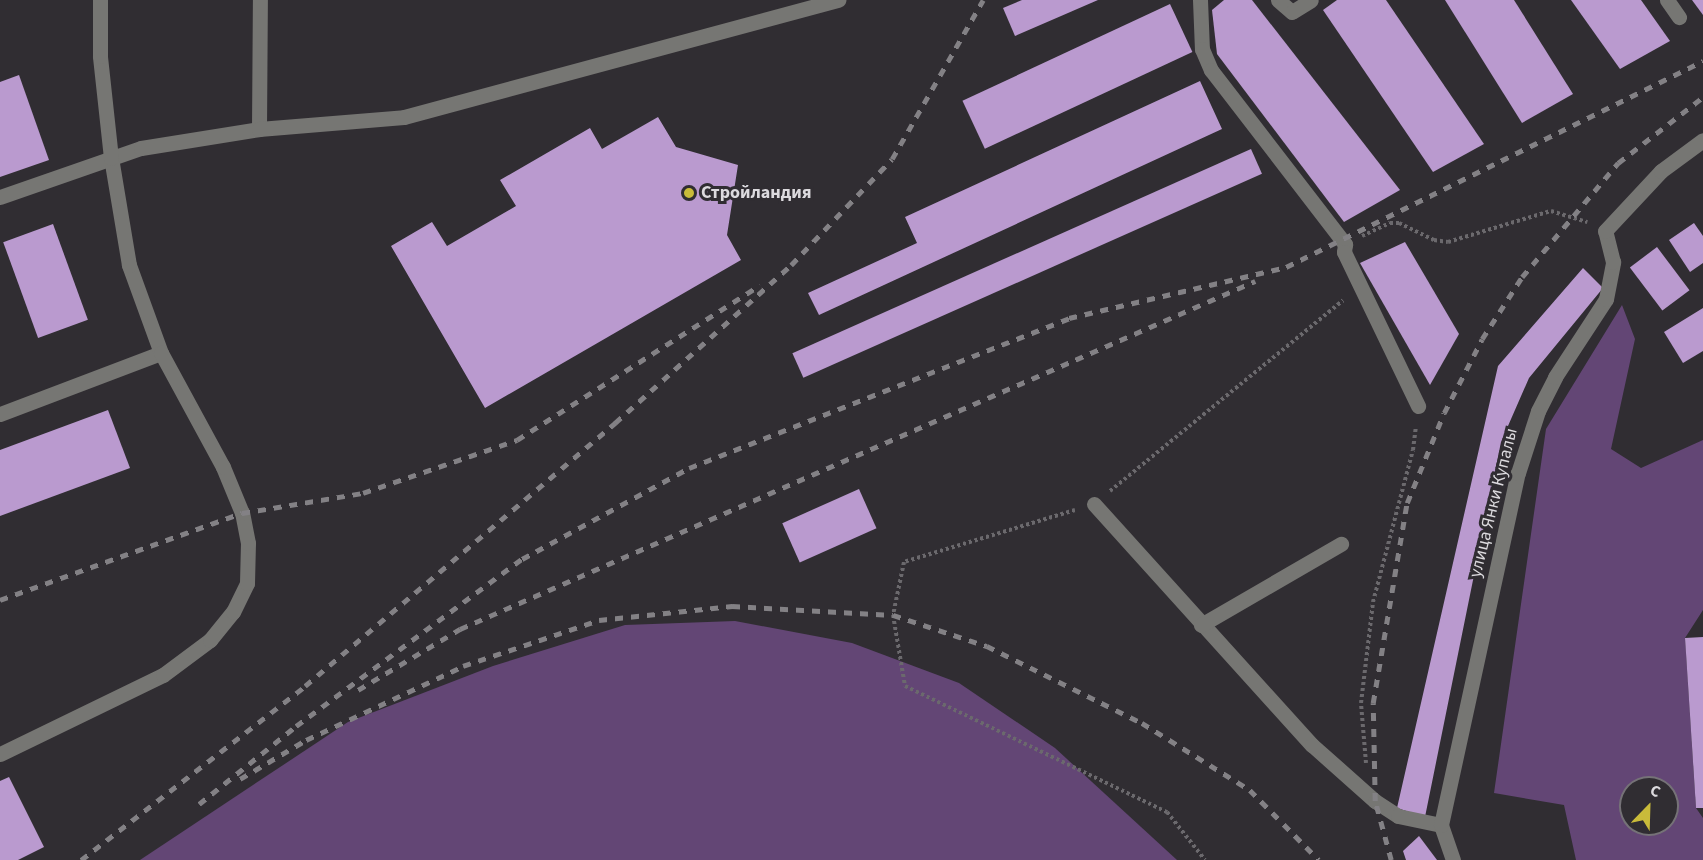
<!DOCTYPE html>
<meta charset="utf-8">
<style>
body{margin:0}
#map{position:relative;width:1703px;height:860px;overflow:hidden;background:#302d32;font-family:"Source Sans 3",sans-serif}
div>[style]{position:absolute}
.green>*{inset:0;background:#634675}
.building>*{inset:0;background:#ba9acf;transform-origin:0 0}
.path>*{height:4px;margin-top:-2px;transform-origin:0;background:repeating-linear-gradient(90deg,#6b696d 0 3px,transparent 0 6px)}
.minor>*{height:15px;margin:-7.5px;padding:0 7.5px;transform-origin:7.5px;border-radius:7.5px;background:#767673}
.rail>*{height:4.5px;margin-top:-2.25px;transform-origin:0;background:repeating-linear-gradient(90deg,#838185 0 8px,transparent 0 16px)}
.dots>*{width:16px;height:16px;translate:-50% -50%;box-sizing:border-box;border:3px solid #302d32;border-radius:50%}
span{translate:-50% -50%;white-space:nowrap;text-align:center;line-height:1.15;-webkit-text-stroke:6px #302d32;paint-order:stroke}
.poi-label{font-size:18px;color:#dcdade;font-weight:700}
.left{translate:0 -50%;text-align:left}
.street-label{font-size:18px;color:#dcdade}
.north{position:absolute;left:1619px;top:776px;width:60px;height:60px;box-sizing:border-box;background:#302d32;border:2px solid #757277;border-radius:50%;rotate:23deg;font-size:16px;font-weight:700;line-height:24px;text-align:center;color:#dcdade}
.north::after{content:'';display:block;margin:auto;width:21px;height:27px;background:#c9bb3a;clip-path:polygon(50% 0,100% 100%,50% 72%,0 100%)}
</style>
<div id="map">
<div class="green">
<i style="clip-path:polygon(evenodd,1622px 305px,1635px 339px,1611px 449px,1641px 468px,1703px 440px,1703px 610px,1685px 638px,1696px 808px,1703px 818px,1703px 860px,1576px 860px,1564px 805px,1494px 793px,1546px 429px,1622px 305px,1631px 788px,1667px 788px,1667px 824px,1631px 824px,1631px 788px)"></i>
<i style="clip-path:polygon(735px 621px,852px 643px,959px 683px,1055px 748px,1177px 860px,140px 860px,348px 722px,493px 666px,625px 625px)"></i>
</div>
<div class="building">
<i style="clip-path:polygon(1022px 0,1098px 0,1015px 36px,1003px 8px)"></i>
<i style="clip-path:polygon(1224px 0,1252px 0,1400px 190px,1344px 222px,1217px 54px,1212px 10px)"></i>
<i style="clip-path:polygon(1337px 0,1386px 0,1484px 144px,1433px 172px,1323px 10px)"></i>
<i style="clip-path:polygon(1445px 0,1514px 0,1573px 94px,1522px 123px)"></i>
<i style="clip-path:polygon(1571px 0,1641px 0,1670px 41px,1620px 69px)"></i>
<i style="clip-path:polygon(1692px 0,1703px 0,1703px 15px)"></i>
<i style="left:1170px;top:4px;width:53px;height:229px;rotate:65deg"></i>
<i style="clip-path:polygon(19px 75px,49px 160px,0 177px,0 82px)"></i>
<i style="clip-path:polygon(1200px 81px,1222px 129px,819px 315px,808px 293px,917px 243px,905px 217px)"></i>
<i style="clip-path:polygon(658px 117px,676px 147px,738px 165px,727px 235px,741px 260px,485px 408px,391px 246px,432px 222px,447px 246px,516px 206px,500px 180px,590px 128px,602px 149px)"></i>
<i style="left:1251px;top:149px;width:27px;height:502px;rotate:66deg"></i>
<i style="clip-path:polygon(1694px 223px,1703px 236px,1703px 263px,1690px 272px,1669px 240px)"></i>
<i style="left:53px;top:224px;width:102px;height:53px;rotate:70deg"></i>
<i style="clip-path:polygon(1405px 242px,1459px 334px,1430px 385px,1360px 263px)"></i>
<i style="left:1657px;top:247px;width:54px;height:34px;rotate:53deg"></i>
<i style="clip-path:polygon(1583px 268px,1603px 288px,1529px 378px,1501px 442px,1425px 817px,1397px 808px,1498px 366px)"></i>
<i style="clip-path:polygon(1703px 308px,1703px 351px,1683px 363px,1664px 332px)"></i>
<i style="clip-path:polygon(108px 410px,130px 468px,0 516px,0 450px)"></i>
<i style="left:859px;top:489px;width:43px;height:84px;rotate:66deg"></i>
<i style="clip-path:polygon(1703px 637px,1703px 808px,1696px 808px,1685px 638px)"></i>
<i style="clip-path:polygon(9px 777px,44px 847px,18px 860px,0 860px,0 781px)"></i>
<i style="clip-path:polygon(1419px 836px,1437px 860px,1406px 860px,1403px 851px)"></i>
</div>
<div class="path">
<i style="left:1362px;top:236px;width:31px;rotate:-25deg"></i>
<i style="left:1390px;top:223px;width:9px"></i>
<i style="left:1399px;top:223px;width:39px;rotate:26deg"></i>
<i style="left:1434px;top:240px;width:14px;rotate:8deg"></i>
<i style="left:1448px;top:242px;width:108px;rotate:-16.8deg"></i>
<i style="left:1551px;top:211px;width:38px;rotate:17deg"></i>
<i style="left:1110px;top:491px;width:301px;rotate:-39.3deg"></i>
<i style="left:1075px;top:510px;width:179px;rotate:163.1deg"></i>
<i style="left:904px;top:562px;width:54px;rotate:101.7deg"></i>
<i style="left:893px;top:615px;width:72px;rotate:80.4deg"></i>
<i style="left:905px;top:686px;width:291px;rotate:25.7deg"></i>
<i style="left:1167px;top:812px;width:61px;rotate:51.6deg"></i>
<i style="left:1366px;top:763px;width:60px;rotate:-94.8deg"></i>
<i style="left:1361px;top:703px;width:102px;rotate:-83.2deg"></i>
<i style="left:1373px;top:602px;width:157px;rotate:-75.3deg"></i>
<i style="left:1413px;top:450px;width:24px;rotate:-83deg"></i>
</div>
<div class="minor">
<i style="left:1200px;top:0;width:49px;rotate:87.7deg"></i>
<i style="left:1202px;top:49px;width:23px;rotate:67deg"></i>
<i style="left:1211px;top:70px;width:220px;rotate:52.4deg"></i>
<i style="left:1345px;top:244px;width:8px;rotate:97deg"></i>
<i style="left:1344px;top:252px;width:171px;rotate:64.3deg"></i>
<i style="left:1278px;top:0;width:18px;rotate:41deg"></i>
<i style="left:1292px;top:12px;width:22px;rotate:-32deg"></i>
<i style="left:1667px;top:0;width:21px;rotate:55deg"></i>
<i style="left:259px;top:129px;width:129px;rotate:-89.6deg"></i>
<i style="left:0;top:197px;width:149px;rotate:-19.2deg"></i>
<i style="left:141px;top:148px;width:120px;rotate:-9.1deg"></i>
<i style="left:259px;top:129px;width:145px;rotate:-4.7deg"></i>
<i style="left:404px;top:117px;width:450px;rotate:-15.1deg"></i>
<i style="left:0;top:414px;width:172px;rotate:-20.8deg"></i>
<i style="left:161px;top:353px;width:94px;rotate:-110deg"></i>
<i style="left:129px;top:265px;width:109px;rotate:-99.5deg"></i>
<i style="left:111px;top:158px;width:103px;rotate:-96.2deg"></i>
<i style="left:100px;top:56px;width:56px;rotate:-90deg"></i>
<i style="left:1094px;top:504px;width:325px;rotate:47.9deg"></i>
<i style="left:1312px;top:745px;width:84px;rotate:41.6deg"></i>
<i style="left:1375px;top:801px;width:27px;rotate:33deg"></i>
<i style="left:1398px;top:816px;width:44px;rotate:11.8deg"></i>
<i style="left:1201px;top:625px;width:162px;rotate:-30.1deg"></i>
<i style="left:0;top:754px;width:181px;rotate:-25.9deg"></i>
<i style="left:163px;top:675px;width:59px;rotate:-36.7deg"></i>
<i style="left:210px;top:640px;width:36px;rotate:-51deg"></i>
<i style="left:233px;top:612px;width:32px;rotate:-64deg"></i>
<i style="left:247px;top:583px;width:40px;rotate:-88.6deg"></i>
<i style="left:248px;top:543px;width:31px;rotate:-101deg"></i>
<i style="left:242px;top:513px;width:50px;rotate:-112.4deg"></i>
<i style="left:223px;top:467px;width:130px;rotate:-118.5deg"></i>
<i style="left:1453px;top:860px;width:37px;rotate:-109deg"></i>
<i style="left:1441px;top:825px;width:360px;rotate:-77.7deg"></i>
<i style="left:1518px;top:473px;width:65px;rotate:-72.1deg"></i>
<i style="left:1538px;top:411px;width:38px;rotate:-63deg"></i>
<i style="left:1555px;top:377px;width:93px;rotate:-56.8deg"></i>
<i style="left:1606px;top:299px;width:38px;rotate:-79deg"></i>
<i style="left:1613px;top:262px;width:32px;rotate:-104deg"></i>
<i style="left:1605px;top:231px;width:82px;rotate:-47deg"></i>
<i style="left:1661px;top:171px;width:52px;rotate:-36.4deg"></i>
</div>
<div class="rail">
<i style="left:0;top:600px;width:257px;rotate:-19.8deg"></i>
<i style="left:242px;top:513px;width:123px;rotate:-9.4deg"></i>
<i style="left:363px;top:493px;width:163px;rotate:-19deg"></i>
<i style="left:517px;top:440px;width:288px;rotate:-32.5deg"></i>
<i style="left:358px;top:690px;width:119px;rotate:-30.9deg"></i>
<i style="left:460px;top:629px;width:868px;rotate:-23.64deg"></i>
<i style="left:240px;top:779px;width:77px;rotate:-30.6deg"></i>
<i style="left:306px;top:740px;width:174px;rotate:-25.2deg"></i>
<i style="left:463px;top:666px;width:144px;rotate:-18.7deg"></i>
<i style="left:599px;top:620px;width:134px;rotate:-6deg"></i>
<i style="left:732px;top:606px;width:161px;rotate:3.2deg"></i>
<i style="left:893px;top:615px;width:99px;rotate:18.3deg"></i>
<i style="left:987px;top:646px;width:173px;rotate:26.4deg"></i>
<i style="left:1142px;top:723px;width:127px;rotate:31.8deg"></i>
<i style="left:1250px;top:790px;width:98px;rotate:45.4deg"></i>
<i style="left:199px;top:804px;width:124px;rotate:-38.8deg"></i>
<i style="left:296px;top:726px;width:281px;rotate:-36.5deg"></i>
<i style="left:522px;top:559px;width:190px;rotate:-28.6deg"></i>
<i style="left:689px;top:468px;width:409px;rotate:-21.5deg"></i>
<i style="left:1069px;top:318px;width:223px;rotate:-13.2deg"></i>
<i style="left:1286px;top:267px;width:465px;rotate:-26.3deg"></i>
<i style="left:81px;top:860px;width:284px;rotate:-37.8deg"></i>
<i style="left:305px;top:686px;width:407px;rotate:-40.3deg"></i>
<i style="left:615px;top:423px;width:237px;rotate:-41.9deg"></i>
<i style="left:791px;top:265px;width:146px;rotate:-46.4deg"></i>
<i style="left:892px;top:159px;width:183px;rotate:-60.2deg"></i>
<i style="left:1391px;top:860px;width:61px;rotate:-105.2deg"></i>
<i style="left:1375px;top:801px;width:98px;rotate:-91.2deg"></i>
<i style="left:1373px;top:703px;width:203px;rotate:-80.4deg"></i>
<i style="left:1407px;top:503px;width:97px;rotate:-67.7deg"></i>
<i style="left:1444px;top:413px;width:83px;rotate:-62.8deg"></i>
<i style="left:1482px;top:339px;width:74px;rotate:-57.2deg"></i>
<i style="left:1522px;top:277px;width:149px;rotate:-49.9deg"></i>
<i style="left:1618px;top:163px;width:108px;rotate:-37.8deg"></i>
</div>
<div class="dots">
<i style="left:689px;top:193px;background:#c9bb3a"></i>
</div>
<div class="poi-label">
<span class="left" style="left:701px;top:193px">Стройландия</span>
</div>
<div class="street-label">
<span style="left:1494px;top:503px;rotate:-76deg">улица Янки Купалы</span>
</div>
<div class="north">С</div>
</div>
